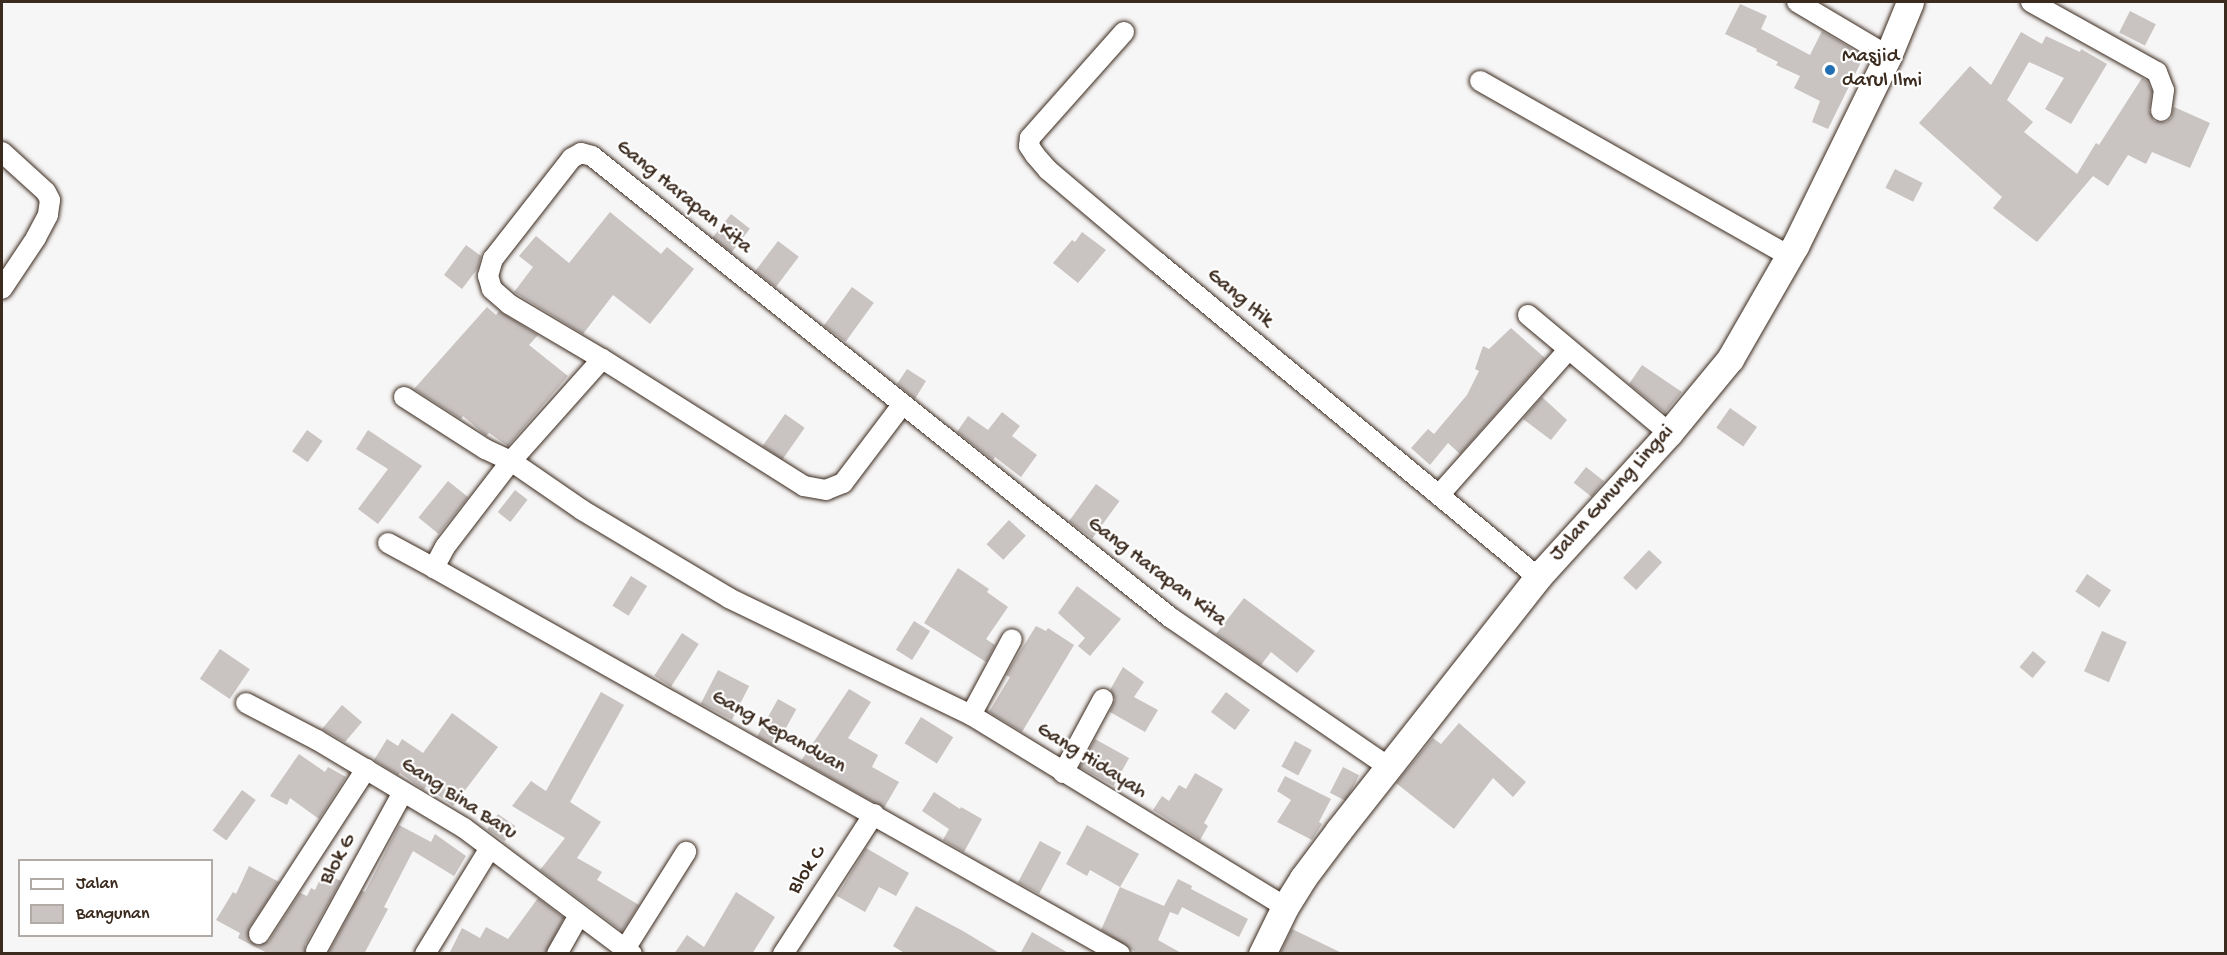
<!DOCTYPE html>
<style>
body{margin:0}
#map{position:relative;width:2227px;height:955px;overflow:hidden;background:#f7f6f6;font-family:"Gochi Hand",sans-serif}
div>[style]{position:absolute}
.building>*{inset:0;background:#c9c3c1;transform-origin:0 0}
.roads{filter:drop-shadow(0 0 2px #3b2a1e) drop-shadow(0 0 2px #3b2a1e)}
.street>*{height:20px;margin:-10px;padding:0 10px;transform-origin:10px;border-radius:10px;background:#fff}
.secondary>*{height:27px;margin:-13.5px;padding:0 13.5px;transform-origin:13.5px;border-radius:13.5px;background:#fff}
.dots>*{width:16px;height:16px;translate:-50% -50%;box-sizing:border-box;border:3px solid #fff;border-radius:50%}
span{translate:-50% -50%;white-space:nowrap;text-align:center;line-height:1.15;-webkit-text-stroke:4.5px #fff;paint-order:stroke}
.poi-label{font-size:21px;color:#3b2a1e}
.left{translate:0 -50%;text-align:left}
.street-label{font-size:21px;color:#3b2a1e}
.frame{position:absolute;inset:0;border:3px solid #3b2a1e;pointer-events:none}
.legend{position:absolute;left:18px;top:859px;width:195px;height:78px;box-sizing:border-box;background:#fff;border:2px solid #b1aaa5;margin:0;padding:8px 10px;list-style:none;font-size:18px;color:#3b2a1e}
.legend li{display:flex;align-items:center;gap:12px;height:30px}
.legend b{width:30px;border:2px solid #b1aaa5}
</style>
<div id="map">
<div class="building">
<i style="clip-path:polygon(1740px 4px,1767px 16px,1761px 29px,1810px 55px,1822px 31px,1864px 56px,1828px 129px,1812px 122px,1820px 101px,1794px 88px,1800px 76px,1776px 65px,1778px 62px,1756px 51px,1757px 49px,1725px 34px)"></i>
<i style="left:2130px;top:11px;width:29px;height:24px;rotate:27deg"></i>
<i style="clip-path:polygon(2021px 32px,2042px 44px,2046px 36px,2080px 52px,2081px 49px,2107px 64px,2071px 124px,2045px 109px,2064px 78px,2029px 62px,2007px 100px,2033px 122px,2024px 132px,2077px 174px,2096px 143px,2099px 145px,2142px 78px,2147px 81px,2152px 91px,2149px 110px,2154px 121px,2166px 122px,2171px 118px,2174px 107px,2210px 123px,2190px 168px,2152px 152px,2146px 164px,2128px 155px,2108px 186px,2093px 176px,2037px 242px,1993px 208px,2002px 197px,1919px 123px,1970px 66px,1991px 85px)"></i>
<i style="left:1895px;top:169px;width:31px;height:21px;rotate:27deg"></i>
<i style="clip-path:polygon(610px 212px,661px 254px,667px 247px,694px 269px,650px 324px,613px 295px,583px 334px,514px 292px,533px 267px,519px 256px,536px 236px,569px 263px)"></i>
<i style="left:731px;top:214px;width:24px;height:30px;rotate:38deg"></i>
<i style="clip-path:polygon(1082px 232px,1106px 250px,1078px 283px,1053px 263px,1072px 240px,1075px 242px)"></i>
<i style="left:778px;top:241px;width:26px;height:38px;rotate:37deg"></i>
<i style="clip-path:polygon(466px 245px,481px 256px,478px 268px,462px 289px,444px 275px)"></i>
<i style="left:852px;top:287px;width:27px;height:48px;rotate:36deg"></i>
<i style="clip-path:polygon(487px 307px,496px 315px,499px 311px,538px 335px,529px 345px,568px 376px,508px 446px,489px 433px,486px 436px,463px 416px,461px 419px,414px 389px)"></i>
<i style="clip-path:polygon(1511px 328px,1545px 358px,1460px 454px,1448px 443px,1430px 465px,1411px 448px,1428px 429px,1434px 434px,1467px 395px,1479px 371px,1475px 369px,1483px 346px,1489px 349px)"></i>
<i style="clip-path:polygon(1642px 365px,1682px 392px,1665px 413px,1629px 384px)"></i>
<i style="clip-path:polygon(907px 369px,926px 381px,915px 399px,897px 384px)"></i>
<i style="clip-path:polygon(1542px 397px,1567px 420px,1551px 440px,1523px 419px)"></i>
<i style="left:1730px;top:408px;width:33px;height:24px;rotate:35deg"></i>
<i style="clip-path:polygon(1002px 412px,1020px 426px,1012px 436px,1037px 455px,1021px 477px,995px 457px,993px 460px,957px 432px,968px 416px,988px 430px)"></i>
<i style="left:785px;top:414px;width:24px;height:39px;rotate:35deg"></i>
<i style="left:307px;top:430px;width:19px;height:26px;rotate:35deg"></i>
<i style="clip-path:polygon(368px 430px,422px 466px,378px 524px,358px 509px,388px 469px,356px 449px)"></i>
<i style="left:1586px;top:467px;width:23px;height:20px;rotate:38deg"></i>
<i style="left:448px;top:481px;width:26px;height:47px;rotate:39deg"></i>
<i style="left:1096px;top:484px;width:29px;height:46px;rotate:36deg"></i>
<i style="left:515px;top:490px;width:16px;height:28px;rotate:38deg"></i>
<i style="left:1009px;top:520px;width:23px;height:33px;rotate:43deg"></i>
<i style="left:1649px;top:550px;width:18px;height:38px;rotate:43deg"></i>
<i style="clip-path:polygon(958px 568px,989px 589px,987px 592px,1008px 607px,986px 639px,995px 645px,986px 662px,924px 623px)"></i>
<i style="left:2087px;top:574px;width:29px;height:21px;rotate:34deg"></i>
<i style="left:631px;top:576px;width:19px;height:35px;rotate:32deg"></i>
<i style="clip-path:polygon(1077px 586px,1121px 619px,1090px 656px,1078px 646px,1085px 638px,1058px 613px)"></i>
<i style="clip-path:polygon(1244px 598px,1315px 651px,1297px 673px,1271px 652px,1261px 665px,1216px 634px)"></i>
<i style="left:914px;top:621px;width:19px;height:34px;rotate:32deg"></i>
<i style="clip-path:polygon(1036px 626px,1046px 631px,1048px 628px,1074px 645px,1022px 732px,989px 712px,1010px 677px,1006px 675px,1016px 658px)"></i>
<i style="left:2102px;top:631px;width:27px;height:44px;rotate:24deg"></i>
<i style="left:682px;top:633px;width:20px;height:51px;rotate:33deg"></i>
<i style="left:220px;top:649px;width:36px;height:36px;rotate:34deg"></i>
<i style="left:2033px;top:651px;width:17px;height:21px;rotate:40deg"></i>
<i style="clip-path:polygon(1123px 667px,1144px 682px,1134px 697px,1158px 710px,1145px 732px,1110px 712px,1115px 699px,1110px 690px)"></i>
<i style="left:718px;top:670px;width:35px;height:38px;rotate:27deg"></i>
<i style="clip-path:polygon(849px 689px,871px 702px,848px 738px,878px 755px,872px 767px,899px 782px,884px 808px,801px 761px)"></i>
<i style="clip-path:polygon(601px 692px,624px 705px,570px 802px,601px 822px,577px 858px,602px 872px,597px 880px,639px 905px,622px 931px,540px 870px,565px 838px,512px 806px,531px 781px,546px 791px)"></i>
<i style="left:1226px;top:692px;width:30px;height:25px;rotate:37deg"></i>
<i style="left:778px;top:699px;width:21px;height:43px;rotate:29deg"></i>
<i style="clip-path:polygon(342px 705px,362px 722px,345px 742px,322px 729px)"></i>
<i style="clip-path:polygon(452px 713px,498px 747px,453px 806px,426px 786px,424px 790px,400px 773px,398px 775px,374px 760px,387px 739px,398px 746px,402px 739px,423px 753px)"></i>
<i style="left:921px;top:717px;width:38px;height:31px;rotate:32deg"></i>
<i style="clip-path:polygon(1459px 723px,1526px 782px,1513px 797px,1493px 778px,1454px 829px,1396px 783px,1433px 738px,1441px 744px)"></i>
<i style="left:1095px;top:739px;width:39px;height:32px;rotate:29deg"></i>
<i style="left:1295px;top:741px;width:19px;height:29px;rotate:28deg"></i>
<i style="clip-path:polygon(299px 754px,325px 772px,328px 767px,346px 777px,319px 819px,290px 798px,287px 805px,270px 796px)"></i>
<i style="left:1343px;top:767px;width:18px;height:29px;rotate:27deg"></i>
<i style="clip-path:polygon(1195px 773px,1223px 789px,1204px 823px,1208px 826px,1200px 840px,1153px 810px,1162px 796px,1169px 801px,1179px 785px,1186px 789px)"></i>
<i style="clip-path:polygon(1285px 776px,1331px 799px,1319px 822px,1322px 824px,1312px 840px,1277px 822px,1291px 800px,1277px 791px)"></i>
<i style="left:242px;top:790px;width:17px;height:50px;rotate:36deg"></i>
<i style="clip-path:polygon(934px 792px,960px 809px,961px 807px,982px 819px,964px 852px,943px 840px,949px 829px,922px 811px)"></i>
<i style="left:498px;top:814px;width:21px;height:19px;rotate:35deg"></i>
<i style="clip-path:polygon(399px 825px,431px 842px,435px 834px,466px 856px,454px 876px,413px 851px,384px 907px,388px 909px,364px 954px,328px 954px,362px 891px,365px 892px)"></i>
<i style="clip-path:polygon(1087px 825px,1139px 854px,1120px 887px,1090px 870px,1087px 876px,1066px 864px)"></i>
<i style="left:1040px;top:841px;width:24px;height:47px;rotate:28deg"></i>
<i style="clip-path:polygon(866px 848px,909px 873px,896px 896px,879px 887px,865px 912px,837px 896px)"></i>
<i style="clip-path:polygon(249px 866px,279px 882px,249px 928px,249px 940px,258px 946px,269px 941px,300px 893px,307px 896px,311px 888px,315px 890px,323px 873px,341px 881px,305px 945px,305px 954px,269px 954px,238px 938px,240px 933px,216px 920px,233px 892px,236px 894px)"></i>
<i style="clip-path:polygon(1178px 879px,1192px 886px,1191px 889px,1248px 919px,1239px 937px,1182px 907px,1178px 915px,1170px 912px,1158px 940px,1183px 954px,1138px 954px,1101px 930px,1120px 887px,1164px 906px)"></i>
<i style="clip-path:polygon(736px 892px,775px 917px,752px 954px,674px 954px,687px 935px,704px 947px)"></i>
<i style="clip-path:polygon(538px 898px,564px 918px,545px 954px,449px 954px,462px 928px,480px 938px,486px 927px,508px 939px)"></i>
<i style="clip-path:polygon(916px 906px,963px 931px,1001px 954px,906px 954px,893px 946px)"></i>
<i style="clip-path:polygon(1292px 929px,1344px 954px,1280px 954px)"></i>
<i style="clip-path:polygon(1032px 932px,1070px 954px,1020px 954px)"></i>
</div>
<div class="roads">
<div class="street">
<i style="left:1797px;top:2px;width:106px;rotate:30.7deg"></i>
<i style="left:2031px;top:2px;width:144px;rotate:29.1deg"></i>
<i style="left:2157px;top:72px;width:19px;rotate:69deg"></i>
<i style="left:2164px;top:90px;width:21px;rotate:98deg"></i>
<i style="left:1124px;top:32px;width:142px;rotate:131.6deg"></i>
<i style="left:1030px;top:138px;width:8px;rotate:97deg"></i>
<i style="left:1029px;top:146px;width:11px;rotate:56deg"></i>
<i style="left:1035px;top:155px;width:20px;rotate:49deg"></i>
<i style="left:1048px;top:170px;width:143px;rotate:40.2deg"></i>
<i style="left:1157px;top:262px;width:494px;rotate:39.6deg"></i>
<i style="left:1480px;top:81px;width:355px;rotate:29.5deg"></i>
<i style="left:2px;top:152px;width:59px;rotate:42.3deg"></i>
<i style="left:46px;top:192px;width:9px;rotate:63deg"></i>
<i style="left:50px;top:200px;width:15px;rotate:98deg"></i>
<i style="left:48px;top:215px;width:26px;rotate:118deg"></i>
<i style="left:36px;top:238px;width:61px;rotate:123.7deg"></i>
<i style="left:1528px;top:315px;width:184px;rotate:39.9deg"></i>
<i style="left:602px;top:359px;width:137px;rotate:131.7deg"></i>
<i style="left:511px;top:461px;width:108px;rotate:127.5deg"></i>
<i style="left:445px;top:547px;width:24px;rotate:118deg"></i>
<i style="left:434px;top:568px;width:787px;rotate:29.37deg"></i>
<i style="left:404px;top:397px;width:96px;rotate:32.7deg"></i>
<i style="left:485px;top:449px;width:29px;rotate:25deg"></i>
<i style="left:511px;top:461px;width:86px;rotate:34.6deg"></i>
<i style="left:582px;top:510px;width:171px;rotate:30.9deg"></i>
<i style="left:729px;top:598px;width:269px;rotate:25.8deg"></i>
<i style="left:971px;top:715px;width:368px;rotate:31.4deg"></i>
<i style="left:902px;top:405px;width:98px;rotate:127.1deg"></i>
<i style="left:843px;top:483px;width:18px;rotate:158deg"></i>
<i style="left:826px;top:490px;width:22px;rotate:-170deg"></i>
<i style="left:804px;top:486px;width:239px;rotate:-147.8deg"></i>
<i style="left:602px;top:359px;width:108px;rotate:-149.4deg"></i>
<i style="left:509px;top:304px;width:23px;rotate:-139deg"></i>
<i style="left:492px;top:289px;width:14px;rotate:-107deg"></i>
<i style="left:488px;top:276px;width:18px;rotate:-74deg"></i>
<i style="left:493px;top:259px;width:128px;rotate:-52deg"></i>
<i style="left:572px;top:158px;width:10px;rotate:-29deg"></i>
<i style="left:581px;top:153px;width:11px;rotate:15deg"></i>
<i style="left:592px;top:156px;width:741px;rotate:38.59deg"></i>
<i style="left:1171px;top:618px;width:264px;rotate:34.4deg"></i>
<i style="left:1439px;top:495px;width:195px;rotate:-48.3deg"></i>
<i style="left:388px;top:543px;width:52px;rotate:28.5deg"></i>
<i style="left:246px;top:703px;width:80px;rotate:27.5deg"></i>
<i style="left:317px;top:740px;width:171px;rotate:30.9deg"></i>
<i style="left:464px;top:828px;width:210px;rotate:36.9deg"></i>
<i style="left:971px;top:715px;width:86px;rotate:-61.7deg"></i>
<i style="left:1063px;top:773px;width:84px;rotate:-61.6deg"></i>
<i style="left:259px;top:934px;width:197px;rotate:-57deg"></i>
<i style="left:625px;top:949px;width:115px;rotate:-57.8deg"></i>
<i style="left:316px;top:951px;width:181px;rotate:-61.3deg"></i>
<i style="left:425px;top:954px;width:124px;rotate:-58.5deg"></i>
<i style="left:557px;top:954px;width:45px;rotate:-60.6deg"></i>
<i style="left:783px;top:954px;width:167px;rotate:-57deg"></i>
</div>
<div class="secondary">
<i style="left:1262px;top:954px;width:52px;rotate:-63.9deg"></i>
<i style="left:1285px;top:907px;width:34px;rotate:-58deg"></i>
<i style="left:1303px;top:878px;width:60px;rotate:-53.1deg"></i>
<i style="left:1339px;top:830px;width:322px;rotate:-51.8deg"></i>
<i style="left:1538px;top:577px;width:195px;rotate:-47.7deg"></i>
<i style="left:1669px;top:433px;width:96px;rotate:-50.5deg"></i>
<i style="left:1730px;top:359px;width:130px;rotate:-60.1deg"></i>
<i style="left:1795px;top:246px;width:212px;rotate:-63.9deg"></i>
<i style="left:1888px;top:56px;width:58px;rotate:-67.8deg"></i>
</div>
</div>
<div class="dots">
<i style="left:1830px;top:70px;background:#1f6fb2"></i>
</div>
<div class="poi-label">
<span class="left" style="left:1842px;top:70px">Masjid<br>darul Ilmi</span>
</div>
<div class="street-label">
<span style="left:683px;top:198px;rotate:39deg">Gang Harapan Kita</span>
<span style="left:1239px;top:299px;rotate:40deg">Gang Itik</span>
<span style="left:1613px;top:494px;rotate:-48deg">Jalan Gunung Lingai</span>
<span style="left:1156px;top:573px;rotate:37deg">Gang Harapan Kita</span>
<span style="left:778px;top:733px;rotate:29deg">Gang Kepanduan</span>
<span style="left:1091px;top:762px;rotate:32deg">Gang Hidayah</span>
<span style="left:458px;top:800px;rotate:33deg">Gang Bina Baru</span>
<span style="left:339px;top:860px;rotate:-61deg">Blok G</span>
<span style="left:808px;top:871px;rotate:-57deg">Blok C</span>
</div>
<div class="frame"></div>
<ul class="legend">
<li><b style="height:8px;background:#fff"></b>Jalan</li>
<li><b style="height:16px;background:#c9c3c1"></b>Bangunan</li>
</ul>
</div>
